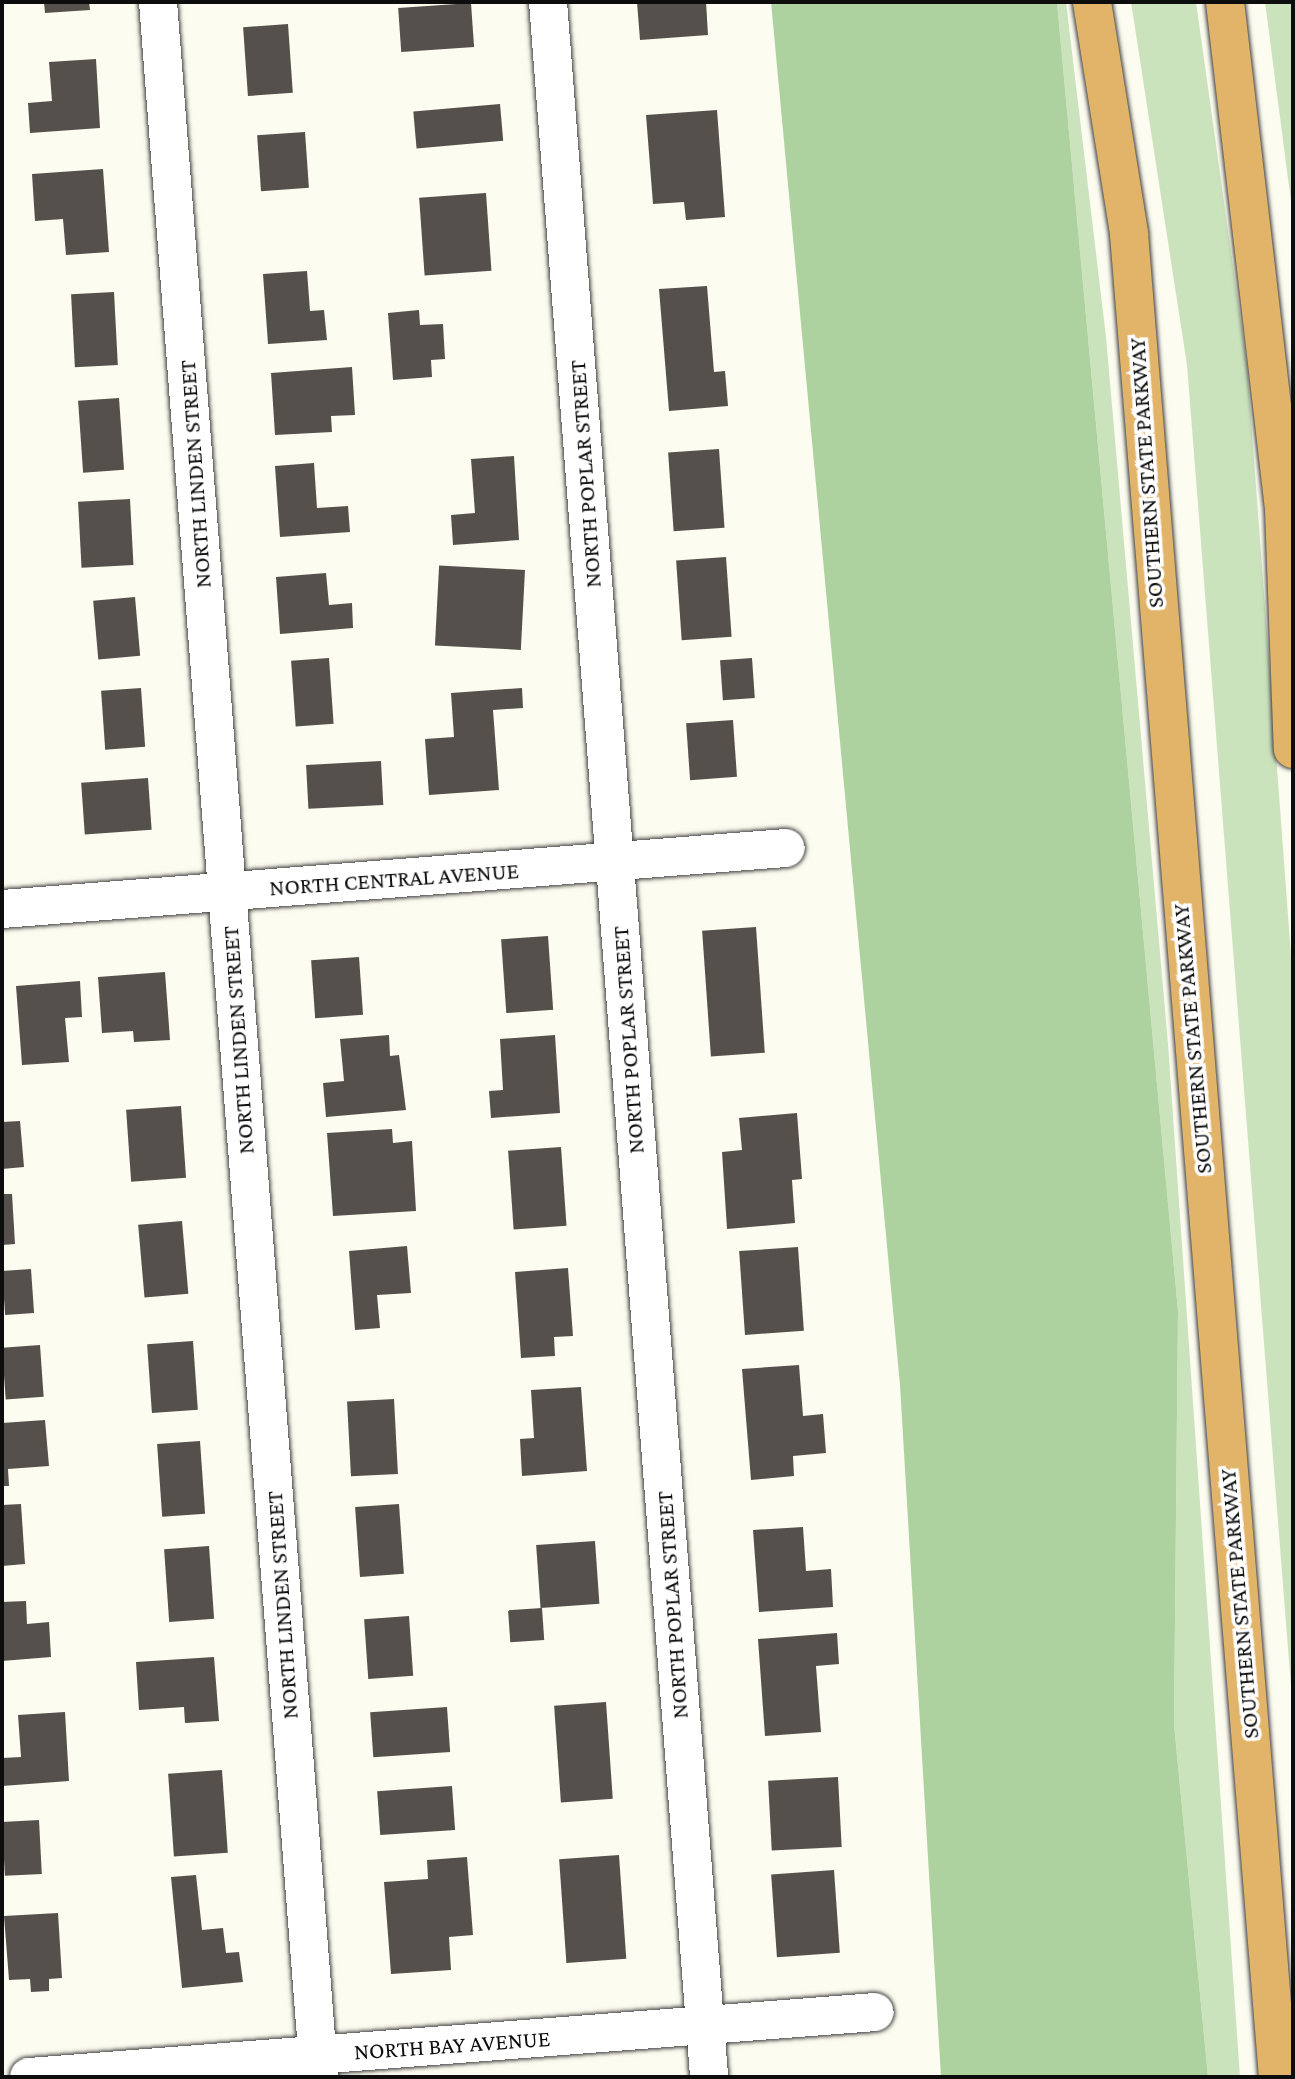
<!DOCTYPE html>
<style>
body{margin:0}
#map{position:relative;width:1295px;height:2079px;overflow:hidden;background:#fdfcf0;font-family:"Crimson Pro",serif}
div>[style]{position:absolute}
.green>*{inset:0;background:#cbe3bd}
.forest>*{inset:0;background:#add29f}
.building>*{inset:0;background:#55504b;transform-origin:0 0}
.roads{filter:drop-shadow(0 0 2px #404040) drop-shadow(0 0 2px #404040)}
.minor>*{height:38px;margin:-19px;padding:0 19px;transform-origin:19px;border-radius:19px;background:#fff}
.highway>*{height:38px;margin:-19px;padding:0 19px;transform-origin:19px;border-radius:19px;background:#e2b469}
span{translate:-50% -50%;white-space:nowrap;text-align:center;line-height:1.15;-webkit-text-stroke:7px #fff;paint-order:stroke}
.street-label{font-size:23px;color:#0d0d0d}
.frame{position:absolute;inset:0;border:4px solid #0d0d0d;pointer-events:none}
</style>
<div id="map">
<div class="green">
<i style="clip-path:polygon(1057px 2px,1066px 2px,1106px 337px,1168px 1044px,1240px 2077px,1208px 2077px,1174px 1724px,1178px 1311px)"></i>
<i style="clip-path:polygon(1131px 2px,1196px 2px,1247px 366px,1293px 982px,1293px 1712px,1187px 365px)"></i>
<i style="clip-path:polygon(1265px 2px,1293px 2px,1293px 217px)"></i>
</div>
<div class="forest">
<i style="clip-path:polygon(771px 2px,1057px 2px,1178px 1311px,1174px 1724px,1208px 2077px,941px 2077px,900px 1385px)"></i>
</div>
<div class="building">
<i style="clip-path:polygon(44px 2px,89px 2px,90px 10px,45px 13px)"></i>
<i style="clip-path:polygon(637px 2px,706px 2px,708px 35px,640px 40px)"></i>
<i style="left:471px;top:3px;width:44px;height:73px;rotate:86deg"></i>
<i style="left:288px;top:24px;width:69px;height:45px;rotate:86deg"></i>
<i style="clip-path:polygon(96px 59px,100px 128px,30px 133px,28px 103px,52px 101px,49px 62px)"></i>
<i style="left:500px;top:104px;width:37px;height:87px;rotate:85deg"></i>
<i style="clip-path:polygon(717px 110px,725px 217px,686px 220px,684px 202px,653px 204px,646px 115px)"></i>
<i style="left:305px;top:132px;width:56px;height:48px;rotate:86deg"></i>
<i style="clip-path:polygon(103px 169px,109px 252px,66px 255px,63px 219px,35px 221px,32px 174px)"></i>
<i style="left:486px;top:193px;width:78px;height:67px;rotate:86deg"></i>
<i style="clip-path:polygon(307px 271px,310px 311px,324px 310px,327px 340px,268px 344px,263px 274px)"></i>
<i style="clip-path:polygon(707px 286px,714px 372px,725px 371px,728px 406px,669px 411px,659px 289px)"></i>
<i style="left:114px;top:292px;width:73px;height:43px;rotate:87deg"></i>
<i style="clip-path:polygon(419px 310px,420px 325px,443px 324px,445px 359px,431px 360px,432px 377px,393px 380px,388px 313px)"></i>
<i style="clip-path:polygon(352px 367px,355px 415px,331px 416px,332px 432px,275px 435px,271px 373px)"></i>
<i style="left:119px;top:398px;width:72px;height:41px;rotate:86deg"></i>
<i style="left:719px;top:449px;width:79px;height:51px;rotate:86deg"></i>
<i style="clip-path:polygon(514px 456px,519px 540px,453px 545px,451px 515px,475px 513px,471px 459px)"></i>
<i style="clip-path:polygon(314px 463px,317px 508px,348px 506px,350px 532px,280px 537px,275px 466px)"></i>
<i style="left:130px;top:499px;width:66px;height:52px;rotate:87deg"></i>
<i style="left:726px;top:557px;width:80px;height:50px;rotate:86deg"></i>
<i style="left:525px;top:570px;width:80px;height:86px;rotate:93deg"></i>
<i style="clip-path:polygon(326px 573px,329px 605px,352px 603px,353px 628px,280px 634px,276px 577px)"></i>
<i style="left:135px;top:597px;width:59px;height:42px;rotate:85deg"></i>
<i style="left:329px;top:658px;width:66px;height:38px;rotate:86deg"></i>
<i style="left:752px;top:658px;width:40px;height:32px;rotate:86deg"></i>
<i style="left:141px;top:688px;width:59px;height:40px;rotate:86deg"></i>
<i style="clip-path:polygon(522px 688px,523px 708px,493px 710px,499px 790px,429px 795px,425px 739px,454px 737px,451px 693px)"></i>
<i style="left:733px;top:720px;width:57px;height:47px;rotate:86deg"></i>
<i style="left:381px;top:761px;width:44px;height:75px;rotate:87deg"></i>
<i style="left:148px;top:778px;width:52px;height:67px;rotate:86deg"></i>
<i style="left:756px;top:927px;width:126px;height:54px;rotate:86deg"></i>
<i style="left:548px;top:936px;width:74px;height:47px;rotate:86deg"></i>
<i style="left:359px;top:957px;width:58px;height:48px;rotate:86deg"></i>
<i style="clip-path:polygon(165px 972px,170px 1040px,134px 1042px,133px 1031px,102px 1033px,98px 977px)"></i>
<i style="clip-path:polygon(80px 981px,82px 1017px,65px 1018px,69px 1062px,22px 1065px,16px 986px)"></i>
<i style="clip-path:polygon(389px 1035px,390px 1056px,399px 1055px,406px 1110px,326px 1117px,323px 1083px,344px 1081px,340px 1039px)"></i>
<i style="clip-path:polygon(555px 1035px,560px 1113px,491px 1118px,489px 1091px,503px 1090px,500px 1039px)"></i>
<i style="left:181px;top:1106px;width:72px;height:55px;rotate:86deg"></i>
<i style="clip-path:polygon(797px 1113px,802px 1179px,792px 1180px,795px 1223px,727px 1229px,722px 1152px,742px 1150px,739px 1118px)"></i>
<i style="clip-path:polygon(20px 1121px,24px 1167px,2px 1169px,2px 1122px)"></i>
<i style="clip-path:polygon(392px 1129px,393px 1143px,412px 1141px,416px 1211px,333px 1216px,327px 1133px)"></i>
<i style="left:561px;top:1147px;width:79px;height:53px;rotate:86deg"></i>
<i style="clip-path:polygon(2px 1194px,12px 1194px,15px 1244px,2px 1245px)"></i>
<i style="left:182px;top:1221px;width:73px;height:44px;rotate:85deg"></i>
<i style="clip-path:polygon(407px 1246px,411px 1293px,377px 1295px,380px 1328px,355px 1330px,349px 1251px)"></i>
<i style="left:798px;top:1247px;width:84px;height:59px;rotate:86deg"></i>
<i style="clip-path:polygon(568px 1268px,573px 1336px,554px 1337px,555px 1356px,521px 1358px,515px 1272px)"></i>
<i style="left:31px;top:1269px;width:44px;height:29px;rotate:86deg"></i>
<i style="left:193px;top:1341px;width:69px;height:46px;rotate:86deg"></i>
<i style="left:40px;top:1345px;width:52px;height:38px;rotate:86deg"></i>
<i style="clip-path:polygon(799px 1365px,803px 1416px,823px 1414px,826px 1453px,793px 1456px,794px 1476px,751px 1480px,742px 1369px)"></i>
<i style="clip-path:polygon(581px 1387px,587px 1471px,522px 1476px,520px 1439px,534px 1438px,531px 1390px)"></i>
<i style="left:394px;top:1399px;width:75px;height:47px;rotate:87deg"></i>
<i style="clip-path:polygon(45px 1420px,49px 1466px,8px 1469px,9px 1486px,2px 1486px,2px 1423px)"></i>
<i style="left:200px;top:1441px;width:73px;height:43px;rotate:86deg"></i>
<i style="clip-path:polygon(21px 1504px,25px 1564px,2px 1566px,2px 1505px)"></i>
<i style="left:399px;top:1504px;width:70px;height:44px;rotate:86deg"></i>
<i style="clip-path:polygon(803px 1527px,806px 1571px,831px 1569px,833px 1607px,759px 1612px,753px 1530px)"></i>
<i style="left:595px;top:1541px;width:63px;height:59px;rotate:86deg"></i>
<i style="left:209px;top:1546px;width:73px;height:45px;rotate:86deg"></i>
<i style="clip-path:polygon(26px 1601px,27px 1624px,49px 1622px,51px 1657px,2px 1661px,2px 1602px)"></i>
<i style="left:542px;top:1608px;width:32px;height:34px;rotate:86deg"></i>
<i style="left:409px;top:1616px;width:60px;height:45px;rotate:86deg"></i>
<i style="clip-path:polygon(837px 1633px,839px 1664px,816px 1666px,821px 1732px,765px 1736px,758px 1639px)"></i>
<i style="clip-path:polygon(214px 1657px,219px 1721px,185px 1723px,184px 1707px,139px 1710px,136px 1662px)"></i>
<i style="left:606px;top:1702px;width:97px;height:52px;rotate:86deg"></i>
<i style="left:447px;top:1707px;width:45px;height:77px;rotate:86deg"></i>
<i style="clip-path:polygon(65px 1712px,69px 1781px,2px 1786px,2px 1758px,21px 1757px,18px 1715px)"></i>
<i style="left:222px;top:1770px;width:83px;height:54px;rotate:86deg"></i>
<i style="left:838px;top:1777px;width:70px;height:70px;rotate:87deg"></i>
<i style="left:452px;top:1786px;width:44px;height:75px;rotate:86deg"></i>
<i style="left:39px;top:1820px;width:54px;height:37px;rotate:87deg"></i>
<i style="left:619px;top:1855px;width:104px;height:60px;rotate:86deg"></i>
<i style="clip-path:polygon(467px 1857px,473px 1935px,449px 1937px,451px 1970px,391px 1974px,384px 1882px,428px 1879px,427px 1860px)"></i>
<i style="left:834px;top:1870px;width:83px;height:63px;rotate:86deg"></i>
<i style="clip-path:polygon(196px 1875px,202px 1930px,223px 1928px,226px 1953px,239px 1952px,243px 1982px,182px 1988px,171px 1877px)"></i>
<i style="clip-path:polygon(58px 1913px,62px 1978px,49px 1979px,49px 1991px,31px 1992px,30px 1979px,9px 1980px,4px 1916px)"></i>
</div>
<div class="roads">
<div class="minor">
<i style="left:158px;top:2px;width:2081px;rotate:85.56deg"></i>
<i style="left:548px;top:2px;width:2081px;rotate:85.56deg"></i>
<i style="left:2px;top:909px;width:786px;rotate:-4.45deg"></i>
<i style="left:29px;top:2077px;width:848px;rotate:-4.39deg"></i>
</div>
<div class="highway">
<i style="left:1092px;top:2px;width:235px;rotate:80.9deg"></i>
<i style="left:1129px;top:234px;width:1849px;rotate:85.38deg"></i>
<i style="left:1225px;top:2px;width:510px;rotate:83.36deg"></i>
<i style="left:1284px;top:509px;width:240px;rotate:87.9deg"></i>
</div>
</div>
<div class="street-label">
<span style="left:1146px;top:473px;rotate:-94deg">SOUTHERN STATE PARKWAY</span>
<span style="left:195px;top:474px;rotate:-94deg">NORTH LINDEN STREET</span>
<span style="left:585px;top:474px;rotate:-94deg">NORTH POPLAR STREET</span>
<span style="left:394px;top:879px;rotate:-4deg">NORTH CENTRAL AVENUE</span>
<span style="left:1192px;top:1039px;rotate:-95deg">SOUTHERN STATE PARKWAY</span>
<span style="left:238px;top:1040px;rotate:-94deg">NORTH LINDEN STREET</span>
<span style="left:628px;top:1040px;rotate:-94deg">NORTH POPLAR STREET</span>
<span style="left:1239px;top:1604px;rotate:-95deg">SOUTHERN STATE PARKWAY</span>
<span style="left:282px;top:1605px;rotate:-94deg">NORTH LINDEN STREET</span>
<span style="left:672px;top:1605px;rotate:-94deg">NORTH POPLAR STREET</span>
<span style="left:452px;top:2045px;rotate:-4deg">NORTH BAY AVENUE</span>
</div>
<div class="frame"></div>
</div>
